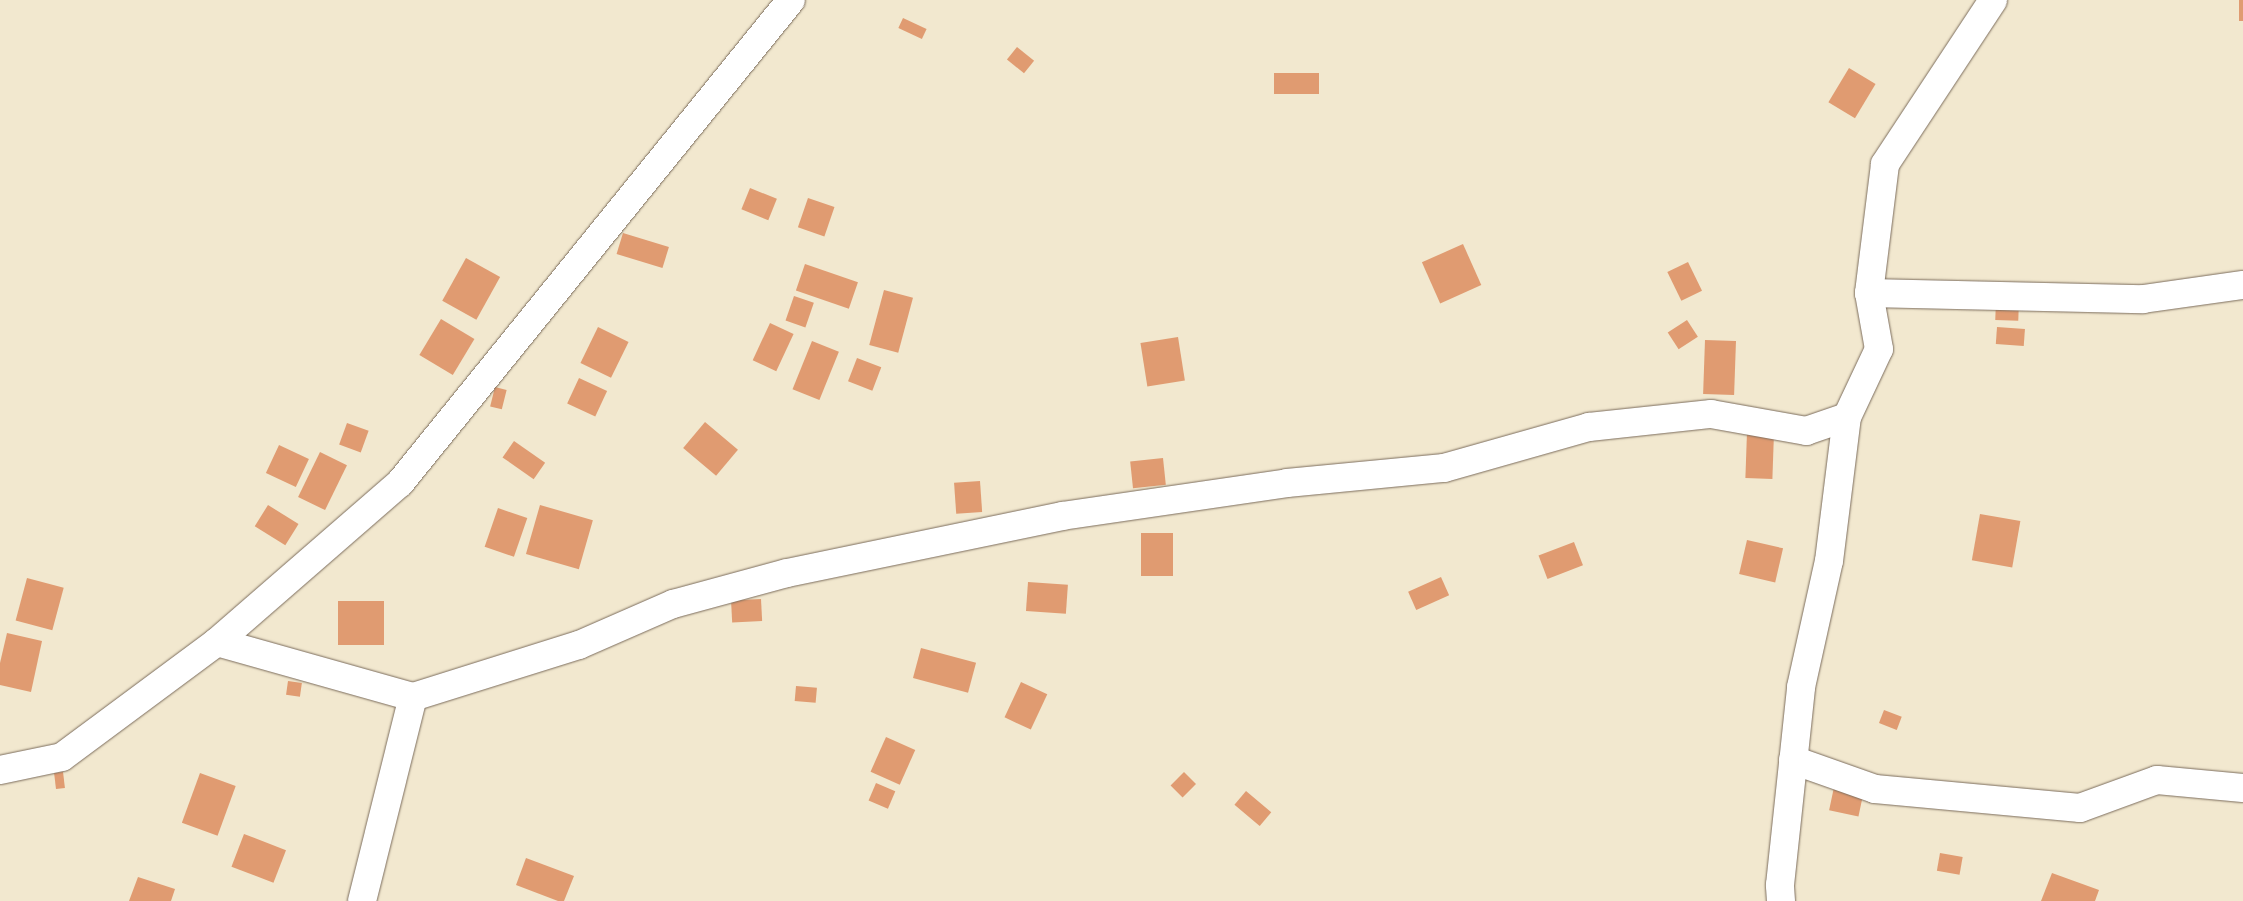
<!DOCTYPE html>
<style>
body{margin:0}
#map{position:relative;width:2243px;height:901px;overflow:hidden;background:#f2e8cf;font-family:"Gentium Book Plus",serif}
div>[style]{position:absolute}
.building>*{inset:0;background:#e09b71;transform-origin:0 0}
.roads{filter:drop-shadow(0 0 1px #7b6c5c) drop-shadow(0 0 1px #7b6c5c)}
.street>*{height:28px;margin:-14px;padding:0 14px;transform-origin:14px;border-radius:14px;background:#fff}
span{translate:-50% -50%;white-space:nowrap;text-align:center;line-height:1.15;-webkit-text-stroke:5px #fdfcf7;paint-order:stroke}
</style>
<div id="map">
<div class="building">
<i style="left:2239px;top:0;width:4px;height:21px"></i>
<i style="left:903px;top:18px;width:26px;height:11px;rotate:25deg"></i>
<i style="left:1017px;top:47px;width:22px;height:16px;rotate:39deg"></i>
<i style="left:1849px;top:68px;width:31px;height:40px;rotate:31deg"></i>
<i style="left:1274px;top:73px;width:45px;height:21px"></i>
<i style="left:750px;top:188px;width:29px;height:23px;rotate:22deg"></i>
<i style="left:808px;top:198px;width:28px;height:31px;rotate:19deg"></i>
<i style="left:623px;top:233px;width:48px;height:22px;rotate:17deg"></i>
<i style="left:1463px;top:244px;width:45px;height:45px;rotate:66deg"></i>
<i style="left:466px;top:258px;width:39px;height:49px;rotate:29deg"></i>
<i style="left:1688px;top:262px;width:32px;height:23px;rotate:64deg"></i>
<i style="left:805px;top:264px;width:56px;height:28px;rotate:19deg"></i>
<i style="left:884px;top:290px;width:30px;height:57px;rotate:15deg"></i>
<i style="left:794px;top:296px;width:21px;height:26px;rotate:19deg"></i>
<i style="left:1996px;top:299px;width:23px;height:21px;rotate:2deg"></i>
<i style="left:441px;top:319px;width:39px;height:42px;rotate:31deg"></i>
<i style="left:1687px;top:320px;width:20px;height:23px;rotate:57deg"></i>
<i style="left:770px;top:323px;width:26px;height:41px;rotate:25deg"></i>
<i style="left:598px;top:327px;width:34px;height:40px;rotate:26deg"></i>
<i style="left:1997px;top:327px;width:28px;height:17px;rotate:4deg"></i>
<i style="left:1178px;top:337px;width:44px;height:38px;rotate:81deg"></i>
<i style="left:1705px;top:340px;width:31px;height:54px;rotate:2deg"></i>
<i style="left:812px;top:341px;width:29px;height:52px;rotate:22deg"></i>
<i style="left:857px;top:358px;width:26px;height:25px;rotate:21deg"></i>
<i style="left:579px;top:378px;width:31px;height:28px;rotate:25deg"></i>
<i style="left:495px;top:387px;width:12px;height:20px;rotate:14deg"></i>
<i style="left:705px;top:422px;width:43px;height:34px;rotate:40deg"></i>
<i style="left:347px;top:423px;width:23px;height:23px;rotate:20deg"></i>
<i style="left:1747px;top:432px;width:27px;height:46px;rotate:2deg"></i>
<i style="left:514px;top:441px;width:38px;height:20px;rotate:35deg"></i>
<i style="left:279px;top:445px;width:33px;height:31px;rotate:25deg"></i>
<i style="left:320px;top:452px;width:30px;height:50px;rotate:26deg"></i>
<i style="left:1163px;top:458px;width:27px;height:33px;rotate:84deg"></i>
<i style="left:980px;top:481px;width:31px;height:26px;rotate:86deg"></i>
<i style="left:268px;top:505px;width:36px;height:25px;rotate:32deg"></i>
<i style="left:540px;top:505px;width:55px;height:51px;rotate:16deg"></i>
<i style="left:498px;top:508px;width:31px;height:41px;rotate:19deg"></i>
<i style="left:1980px;top:514px;width:41px;height:47px;rotate:10deg"></i>
<i style="left:1141px;top:533px;width:32px;height:43px"></i>
<i style="left:1747px;top:540px;width:37px;height:35px;rotate:13deg"></i>
<i style="left:1574px;top:542px;width:25px;height:38px;rotate:69deg"></i>
<i style="left:1441px;top:577px;width:20px;height:36px;rotate:66deg"></i>
<i style="left:27px;top:578px;width:38px;height:44px;rotate:15deg"></i>
<i style="left:1028px;top:582px;width:40px;height:29px;rotate:4deg"></i>
<i style="left:761px;top:599px;width:22px;height:30px;rotate:87deg"></i>
<i style="left:338px;top:601px;width:46px;height:44px"></i>
<i style="clip-path:polygon(7px 633px,42px 641px,31px 692px,0 685px,0 663px)"></i>
<i style="left:921px;top:648px;width:57px;height:31px;rotate:15deg"></i>
<i style="left:288px;top:681px;width:14px;height:14px;rotate:8deg"></i>
<i style="left:1021px;top:682px;width:29px;height:39px;rotate:25deg"></i>
<i style="left:796px;top:686px;width:21px;height:15px;rotate:5deg"></i>
<i style="left:1884px;top:710px;width:19px;height:14px;rotate:21deg"></i>
<i style="left:886px;top:737px;width:32px;height:38px;rotate:24deg"></i>
<i style="left:63px;top:772px;width:16px;height:9px;rotate:83deg"></i>
<i style="left:1184px;top:772px;width:17px;height:19px;rotate:45deg"></i>
<i style="left:200px;top:773px;width:38px;height:53px;rotate:20deg"></i>
<i style="left:1837px;top:773px;width:30px;height:38px;rotate:12deg"></i>
<i style="left:876px;top:783px;width:21px;height:19px;rotate:23deg"></i>
<i style="left:1246px;top:791px;width:33px;height:18px;rotate:40deg"></i>
<i style="left:244px;top:834px;width:45px;height:35px;rotate:21deg"></i>
<i style="left:1940px;top:853px;width:23px;height:18px;rotate:10deg"></i>
<i style="clip-path:polygon(526px 858px,574px 876px,564px 901px,558px 901px,516px 885px)"></i>
<i style="clip-path:polygon(2052px 873px,2099px 890px,2095px 901px,2041px 901px)"></i>
<i style="clip-path:polygon(138px 877px,175px 889px,171px 901px,129px 901px)"></i>
</div>
<div class="roads">
<div class="street">
<i style="left:1869px;top:293px;width:274px;rotate:1.3deg"></i>
<i style="left:2143px;top:299px;width:101px;rotate:-8deg"></i>
<i style="left:217px;top:642px;width:242px;rotate:-41deg"></i>
<i style="left:400px;top:483px;width:621px;rotate:-51.01deg"></i>
<i style="left:1793px;top:760px;width:87px;rotate:19.5deg"></i>
<i style="left:1875px;top:789px;width:206px;rotate:5.3deg"></i>
<i style="left:2080px;top:808px;width:82px;rotate:-20deg"></i>
<i style="left:2157px;top:780px;width:86px;rotate:5.3deg"></i>
<i style="left:0;top:770px;width:63px;rotate:-11.8deg"></i>
<i style="left:62px;top:757px;width:193px;rotate:-36.6deg"></i>
<i style="left:217px;top:642px;width:204px;rotate:15.7deg"></i>
<i style="left:413px;top:697px;width:174px;rotate:-17.4deg"></i>
<i style="left:579px;top:645px;width:103px;rotate:-23.6deg"></i>
<i style="left:673px;top:604px;width:118px;rotate:-15.2deg"></i>
<i style="left:787px;top:573px;width:281px;rotate:-11.7deg"></i>
<i style="left:1062px;top:516px;width:227px;rotate:-8.3deg"></i>
<i style="left:1287px;top:483px;width:158px;rotate:-5.5deg"></i>
<i style="left:1444px;top:468px;width:151px;rotate:-15.8deg"></i>
<i style="left:1589px;top:427px;width:123px;rotate:-6.1deg"></i>
<i style="left:1711px;top:414px;width:97px;rotate:10.1deg"></i>
<i style="left:1806px;top:431px;width:43px;rotate:-18.9deg"></i>
<i style="left:362px;top:901px;width:210px;rotate:-76deg"></i>
<i style="left:1781px;top:901px;width:16px;rotate:-94deg"></i>
<i style="left:1780px;top:885px;width:199px;rotate:-83.9deg"></i>
<i style="left:1801px;top:687px;width:129px;rotate:-77.5deg"></i>
<i style="left:1829px;top:561px;width:145px;rotate:-82.9deg"></i>
<i style="left:1847px;top:417px;width:75px;rotate:-64.8deg"></i>
<i style="left:1879px;top:349px;width:57px;rotate:-100.1deg"></i>
<i style="left:1869px;top:293px;width:130px;rotate:-82.9deg"></i>
<i style="left:1885px;top:164px;width:196px;rotate:-56.6deg"></i>
</div>
</div>
</div>
